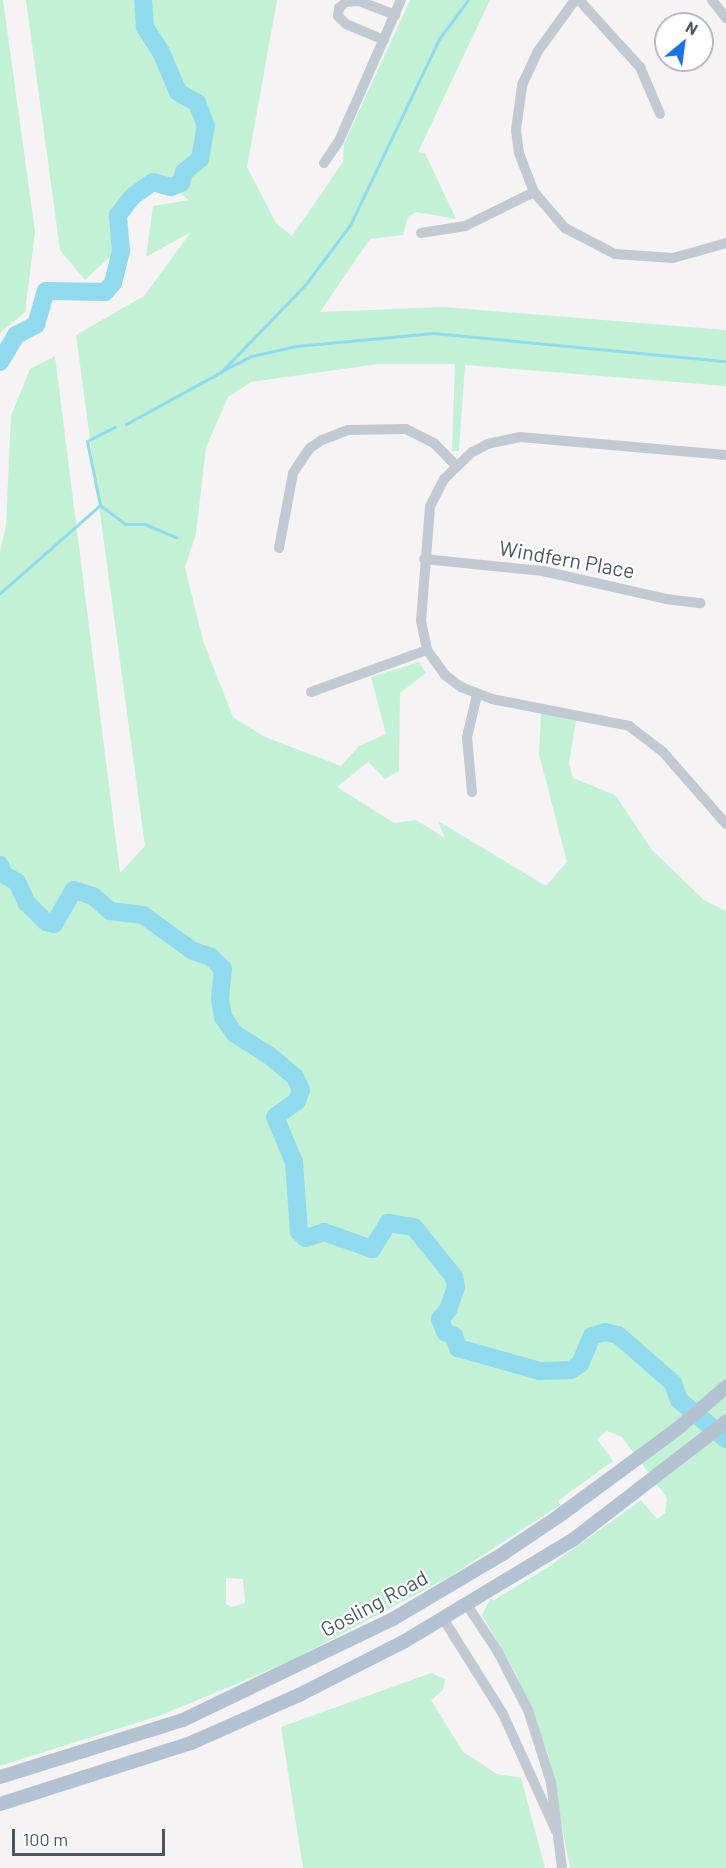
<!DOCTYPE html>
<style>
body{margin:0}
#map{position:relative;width:726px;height:1868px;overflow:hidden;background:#f5f3f3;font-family:Barlow,sans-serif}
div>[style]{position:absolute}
.green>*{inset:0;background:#c3f1d5}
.stream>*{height:3px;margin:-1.5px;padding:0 1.5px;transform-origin:1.5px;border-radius:1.5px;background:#90daee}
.river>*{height:18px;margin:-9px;padding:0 9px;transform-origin:9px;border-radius:9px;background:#90daee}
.minor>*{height:10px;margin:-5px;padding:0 5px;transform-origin:5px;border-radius:5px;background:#c1cad2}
.major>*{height:14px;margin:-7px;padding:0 7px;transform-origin:7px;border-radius:7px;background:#b3c2d1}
span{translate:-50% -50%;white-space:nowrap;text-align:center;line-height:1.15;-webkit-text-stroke:4.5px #fff;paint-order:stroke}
.street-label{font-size:21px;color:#4a5661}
.north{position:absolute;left:654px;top:12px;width:60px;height:60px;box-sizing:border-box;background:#fff;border:2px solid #b7bbc0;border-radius:50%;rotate:29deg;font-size:16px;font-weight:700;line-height:24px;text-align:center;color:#4a5661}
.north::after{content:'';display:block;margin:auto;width:21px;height:27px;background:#1a73e8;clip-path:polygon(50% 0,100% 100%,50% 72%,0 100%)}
.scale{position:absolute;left:12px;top:1829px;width:153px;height:27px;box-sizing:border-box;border:3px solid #4a5661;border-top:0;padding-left:8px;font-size:18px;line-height:21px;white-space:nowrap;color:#4a5661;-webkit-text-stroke:4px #fff;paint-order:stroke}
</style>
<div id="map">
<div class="green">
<i style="clip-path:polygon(0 0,3px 0,35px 232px,25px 312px,0 333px)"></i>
<i style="clip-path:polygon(evenodd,26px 0,277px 0,247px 167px,276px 223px,292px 236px,343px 162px,344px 144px,410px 0,490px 0,418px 152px,425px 153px,456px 219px,416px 212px,408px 217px,403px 235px,370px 239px,320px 312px,443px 307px,726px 330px,726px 386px,465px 365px,459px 451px,452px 451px,455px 364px,378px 364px,251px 382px,228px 397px,206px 447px,196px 534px,185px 567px,203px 641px,233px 717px,265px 737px,341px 766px,359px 746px,386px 734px,371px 677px,419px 662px,426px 673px,400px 693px,399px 771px,385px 779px,368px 762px,337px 787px,394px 823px,416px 820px,445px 838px,438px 821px,546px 886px,567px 862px,539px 754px,541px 713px,576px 720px,569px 763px,573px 778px,615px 795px,652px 850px,704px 900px,726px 911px,726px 1868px,570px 1868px,548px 1754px,515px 1672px,482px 1615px,490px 1599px,494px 1600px,547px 1568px,641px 1500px,657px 1519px,665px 1513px,667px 1498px,622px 1437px,607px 1431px,597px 1439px,613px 1461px,558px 1501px,560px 1505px,449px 1577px,296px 1658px,234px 1685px,161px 1715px,0 1766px,0 552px,6px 525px,11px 416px,30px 369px,55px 356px,120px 873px,145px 846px,76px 335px,144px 296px,191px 232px,146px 257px,153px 206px,189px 200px,154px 174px,123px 199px,114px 253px,85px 280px,60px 250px,26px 0,226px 1578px,243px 1579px,245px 1603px,232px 1607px,226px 1604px,226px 1578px)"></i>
<i style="clip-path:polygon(431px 1673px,445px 1679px,443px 1690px,431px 1700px,463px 1752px,497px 1774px,521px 1778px,545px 1868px,303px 1868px,281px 1727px)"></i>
</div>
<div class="stream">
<i style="left:224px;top:370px;width:31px;rotate:-27deg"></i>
<i style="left:252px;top:356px;width:45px;rotate:-12.8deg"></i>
<i style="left:296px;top:346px;width:138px;rotate:-5.4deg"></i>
<i style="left:433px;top:333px;width:294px;rotate:5.5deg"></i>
<i style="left:126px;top:424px;width:108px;rotate:-28.7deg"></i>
<i style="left:221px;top:372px;width:121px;rotate:-46deg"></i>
<i style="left:305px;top:285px;width:75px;rotate:-53.1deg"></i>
<i style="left:350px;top:225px;width:206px;rotate:-64.4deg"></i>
<i style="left:439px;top:39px;width:49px;rotate:-53.4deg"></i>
<i style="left:100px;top:505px;width:31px;rotate:37deg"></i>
<i style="left:125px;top:524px;width:20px"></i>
<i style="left:145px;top:524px;width:34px;rotate:23deg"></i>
<i style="left:0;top:593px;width:133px;rotate:-41.3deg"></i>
<i style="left:100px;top:505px;width:65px;rotate:-101.5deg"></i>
<i style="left:87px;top:441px;width:31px;rotate:-27deg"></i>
<i style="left:0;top:879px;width:6px;rotate:-59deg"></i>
</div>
<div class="river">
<i style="left:0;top:362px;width:31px;rotate:-59deg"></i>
<i style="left:16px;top:335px;width:22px;rotate:-27deg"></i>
<i style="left:36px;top:325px;width:35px;rotate:-74deg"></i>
<i style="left:46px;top:291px;width:59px;rotate:1deg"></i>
<i style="left:105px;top:292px;width:12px;rotate:-48deg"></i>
<i style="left:113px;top:283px;width:33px;rotate:-76deg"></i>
<i style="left:121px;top:251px;width:36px;rotate:-95deg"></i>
<i style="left:118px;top:215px;width:24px;rotate:-52deg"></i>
<i style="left:133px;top:196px;width:24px;rotate:-35deg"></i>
<i style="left:153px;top:182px;width:19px;rotate:16deg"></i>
<i style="left:171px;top:187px;width:11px;rotate:-22deg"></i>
<i style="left:181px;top:183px;width:11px;rotate:-75deg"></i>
<i style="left:184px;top:172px;width:21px;rotate:-39deg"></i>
<i style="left:200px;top:159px;width:34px;rotate:-80deg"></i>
<i style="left:206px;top:126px;width:25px;rotate:-111deg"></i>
<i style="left:197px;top:103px;width:22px;rotate:-150deg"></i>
<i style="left:178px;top:92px;width:43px;rotate:-113deg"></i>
<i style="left:161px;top:52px;width:30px;rotate:-123deg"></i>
<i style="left:145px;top:27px;width:27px;rotate:-94deg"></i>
<i style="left:0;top:865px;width:9px;rotate:72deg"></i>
<i style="left:3px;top:874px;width:16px;rotate:30deg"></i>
<i style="left:17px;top:882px;width:23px;rotate:65deg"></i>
<i style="left:27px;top:903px;width:27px;rotate:45deg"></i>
<i style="left:46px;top:922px;width:8px;rotate:14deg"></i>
<i style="left:54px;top:924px;width:39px;rotate:-60deg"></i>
<i style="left:74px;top:890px;width:20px;rotate:18deg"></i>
<i style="left:93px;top:896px;width:23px;rotate:41deg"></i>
<i style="left:110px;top:911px;width:33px;rotate:7deg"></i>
<i style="left:143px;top:915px;width:62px;rotate:35.8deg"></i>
<i style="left:193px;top:951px;width:19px;rotate:18deg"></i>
<i style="left:211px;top:957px;width:17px;rotate:45deg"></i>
<i style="left:223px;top:969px;width:29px;rotate:96deg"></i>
<i style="left:220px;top:998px;width:19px;rotate:81deg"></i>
<i style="left:223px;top:1017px;width:21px;rotate:55deg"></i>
<i style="left:235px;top:1034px;width:41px;rotate:32.2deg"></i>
<i style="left:270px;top:1056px;width:33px;rotate:40deg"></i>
<i style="left:295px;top:1077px;width:14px;rotate:65deg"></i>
<i style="left:301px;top:1090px;width:12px;rotate:110deg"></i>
<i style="left:297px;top:1101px;width:27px;rotate:144deg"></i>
<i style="left:275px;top:1117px;width:49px;rotate:67.1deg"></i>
<i style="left:294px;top:1162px;width:70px;rotate:85.9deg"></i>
<i style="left:299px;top:1232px;width:9px;rotate:41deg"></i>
<i style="left:306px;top:1238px;width:19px;rotate:-18deg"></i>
<i style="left:324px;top:1232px;width:51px;rotate:19.5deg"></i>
<i style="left:372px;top:1249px;width:31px;rotate:-58deg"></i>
<i style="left:388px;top:1223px;width:26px;rotate:9deg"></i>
<i style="left:414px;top:1227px;width:64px;rotate:51.3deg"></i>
<i style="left:454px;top:1277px;width:10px;rotate:79deg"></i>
<i style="left:456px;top:1287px;width:24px;rotate:109deg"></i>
<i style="left:448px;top:1310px;width:12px;rotate:132deg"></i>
<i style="left:440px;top:1319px;width:14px;rotate:69deg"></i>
<i style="left:445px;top:1332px;width:10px;rotate:24deg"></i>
<i style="left:454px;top:1336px;width:13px;rotate:72deg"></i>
<i style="left:458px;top:1348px;width:85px;rotate:15.7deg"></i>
<i style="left:540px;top:1371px;width:31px;rotate:-2deg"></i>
<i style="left:571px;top:1370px;width:11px;rotate:-34deg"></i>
<i style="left:580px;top:1364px;width:30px;rotate:-67deg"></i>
<i style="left:592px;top:1336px;width:14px;rotate:-17deg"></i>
<i style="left:605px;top:1332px;width:13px;rotate:13deg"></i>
<i style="left:618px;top:1335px;width:73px;rotate:41.1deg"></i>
<i style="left:673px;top:1383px;width:18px;rotate:71deg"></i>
<i style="left:679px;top:1400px;width:61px;rotate:39.7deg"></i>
</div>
<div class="minor">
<i style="left:575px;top:0;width:63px;rotate:126deg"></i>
<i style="left:538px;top:51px;width:38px;rotate:115deg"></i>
<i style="left:522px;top:86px;width:44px;rotate:97.8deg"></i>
<i style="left:516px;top:130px;width:23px;rotate:83deg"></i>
<i style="left:519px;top:153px;width:42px;rotate:69deg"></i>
<i style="left:534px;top:192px;width:48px;rotate:49.3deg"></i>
<i style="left:565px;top:228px;width:56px;rotate:27.5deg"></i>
<i style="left:615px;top:254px;width:58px;rotate:3.9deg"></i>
<i style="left:673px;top:258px;width:55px;rotate:-15.8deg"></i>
<i style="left:579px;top:0;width:91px;rotate:47.7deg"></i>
<i style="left:640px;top:67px;width:51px;rotate:66.9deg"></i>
<i style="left:712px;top:0;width:23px;rotate:52deg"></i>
<i style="left:384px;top:40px;width:41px;rotate:-157.2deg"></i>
<i style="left:346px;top:24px;width:11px;rotate:-135deg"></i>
<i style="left:338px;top:16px;width:8px;rotate:-83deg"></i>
<i style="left:339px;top:8px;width:9px;rotate:-41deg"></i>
<i style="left:346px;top:2px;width:13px;rotate:-4deg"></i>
<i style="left:359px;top:1px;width:39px;rotate:21deg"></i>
<i style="left:324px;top:163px;width:27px;rotate:-56deg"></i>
<i style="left:339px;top:141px;width:154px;rotate:-66.3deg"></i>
<i style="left:421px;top:233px;width:45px;rotate:-9deg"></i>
<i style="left:465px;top:226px;width:77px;rotate:-26.2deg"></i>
<i style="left:726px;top:455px;width:207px;rotate:-175deg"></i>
<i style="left:520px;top:437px;width:33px;rotate:168deg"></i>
<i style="left:488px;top:444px;width:18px;rotate:153deg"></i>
<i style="left:472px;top:452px;width:39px;rotate:136deg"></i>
<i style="left:444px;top:479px;width:31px;rotate:117deg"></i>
<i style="left:430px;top:507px;width:114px;rotate:94.5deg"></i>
<i style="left:421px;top:621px;width:30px;rotate:78deg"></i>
<i style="left:427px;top:650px;width:31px;rotate:54deg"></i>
<i style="left:445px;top:675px;width:20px;rotate:37deg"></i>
<i style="left:461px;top:687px;width:33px;rotate:21deg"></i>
<i style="left:492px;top:699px;width:140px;rotate:11.1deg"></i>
<i style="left:629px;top:726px;width:43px;rotate:37.4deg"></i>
<i style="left:663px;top:752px;width:96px;rotate:48.8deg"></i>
<i style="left:279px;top:548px;width:76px;rotate:-79.4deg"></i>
<i style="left:293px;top:473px;width:30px;rotate:-56deg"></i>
<i style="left:310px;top:448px;width:14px;rotate:-34deg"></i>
<i style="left:322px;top:440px;width:28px;rotate:-21deg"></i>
<i style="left:348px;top:430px;width:58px;rotate:-1deg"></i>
<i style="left:406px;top:429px;width:31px;rotate:27deg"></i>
<i style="left:434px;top:443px;width:30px;rotate:46deg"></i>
<i style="left:424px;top:559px;width:120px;rotate:5.8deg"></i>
<i style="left:543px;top:571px;width:126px;rotate:12.8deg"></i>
<i style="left:666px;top:599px;width:35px;rotate:7deg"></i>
<i style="left:311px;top:692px;width:123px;rotate:-19.9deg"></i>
<i style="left:472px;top:792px;width:55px;rotate:-95.2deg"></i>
<i style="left:467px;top:737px;width:43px;rotate:-76.6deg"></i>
<i style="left:467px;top:1605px;width:56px;rotate:56.6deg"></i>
<i style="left:498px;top:1652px;width:65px;rotate:62.7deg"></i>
<i style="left:528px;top:1710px;width:76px;rotate:72.3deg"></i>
<i style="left:551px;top:1782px;width:87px;rotate:82.7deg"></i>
<i style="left:444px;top:1620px;width:111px;rotate:57.9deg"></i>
<i style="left:503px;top:1714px;width:128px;rotate:65.6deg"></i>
</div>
<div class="major">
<i style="left:0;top:1777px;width:192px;rotate:-17.3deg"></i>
<i style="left:183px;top:1720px;width:233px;rotate:-25.7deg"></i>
<i style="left:393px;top:1619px;width:126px;rotate:-30.7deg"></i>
<i style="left:501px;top:1555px;width:70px;rotate:-33.9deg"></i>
<i style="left:559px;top:1516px;width:147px;rotate:-36.4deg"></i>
<i style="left:677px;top:1429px;width:65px;rotate:-40.6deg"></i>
<i style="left:0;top:1804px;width:201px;rotate:-17.7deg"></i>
<i style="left:191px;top:1743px;width:118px;rotate:-24deg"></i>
<i style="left:299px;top:1695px;width:119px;rotate:-27deg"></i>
<i style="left:405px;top:1641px;width:197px;rotate:-31.1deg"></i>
<i style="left:574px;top:1539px;width:192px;rotate:-37.6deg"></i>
</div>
<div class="street-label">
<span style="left:567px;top:559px;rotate:10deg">Windfern Place</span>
<span style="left:374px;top:1603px;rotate:-28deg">Gosling Road</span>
</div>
<div class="north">N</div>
<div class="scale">100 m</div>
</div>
